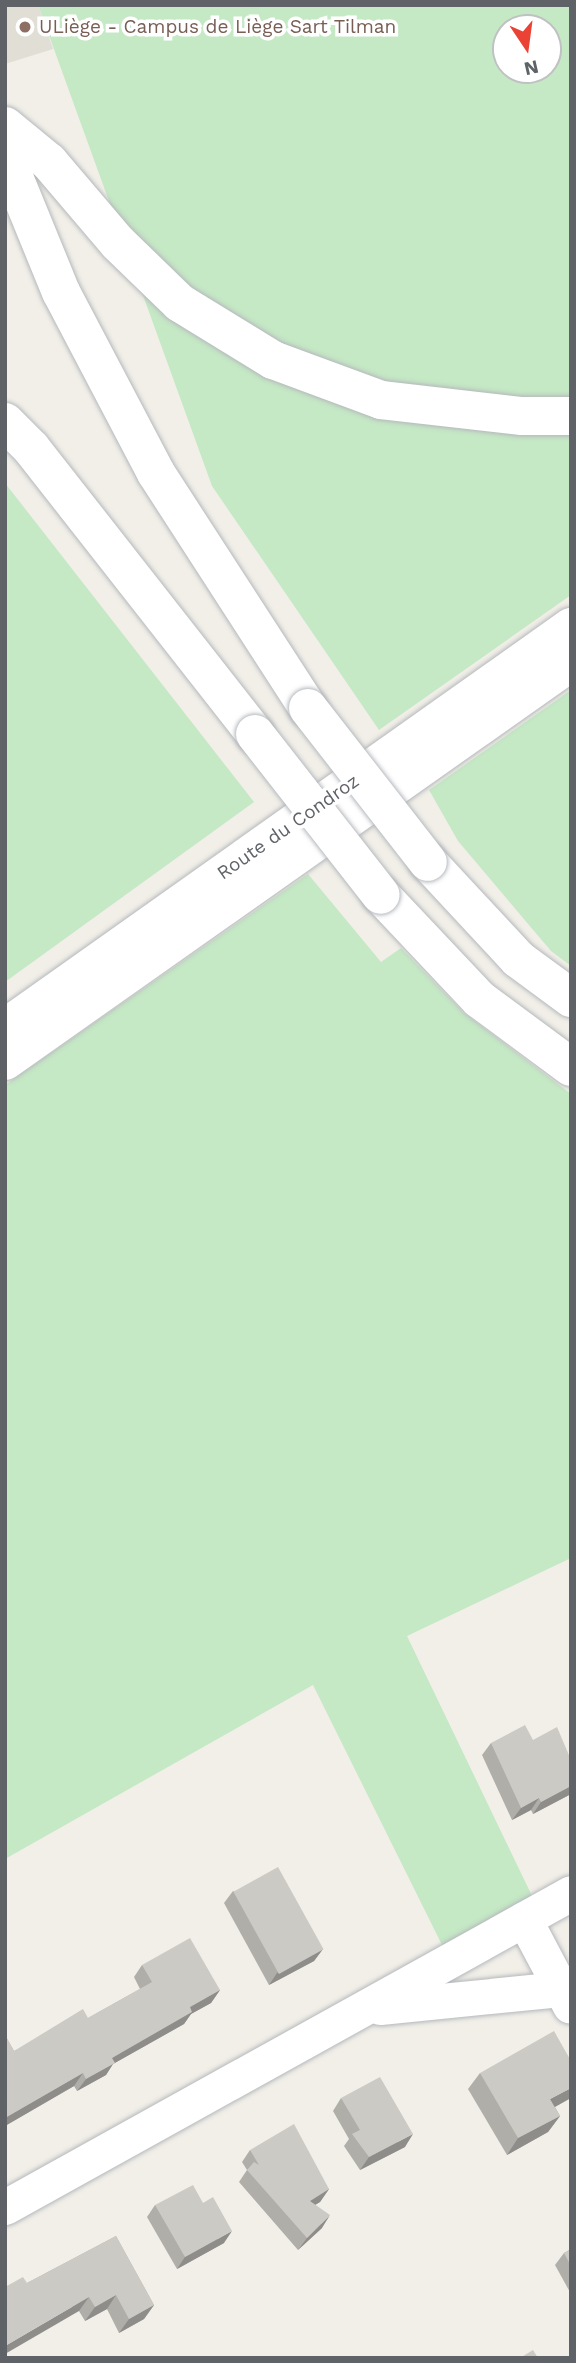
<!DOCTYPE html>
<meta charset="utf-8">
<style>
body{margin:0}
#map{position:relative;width:576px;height:2363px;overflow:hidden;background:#f1efe8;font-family:"Work Sans",sans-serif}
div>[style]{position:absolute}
.education>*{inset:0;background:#e1ded6}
.green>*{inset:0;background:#c5e8c5}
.roads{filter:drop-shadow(0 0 2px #b5b8bc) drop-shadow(0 0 2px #b5b8bc)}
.minor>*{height:35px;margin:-17.5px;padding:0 17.5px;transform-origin:17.5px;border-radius:17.5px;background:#fff}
.secondary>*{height:38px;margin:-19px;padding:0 19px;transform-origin:19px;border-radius:19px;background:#fff}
.bridges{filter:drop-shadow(0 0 2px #b6babf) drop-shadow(0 0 2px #b6babf)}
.secondary-bridge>*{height:38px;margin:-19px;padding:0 19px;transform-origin:19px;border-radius:19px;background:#fff}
.wall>*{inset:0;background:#afaea9}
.shaded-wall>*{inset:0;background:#8f8d8a}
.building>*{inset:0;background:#cccac5;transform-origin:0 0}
.dots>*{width:19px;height:19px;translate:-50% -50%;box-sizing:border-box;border:4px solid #fff;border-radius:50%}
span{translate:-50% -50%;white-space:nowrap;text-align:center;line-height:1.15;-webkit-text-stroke:7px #fff;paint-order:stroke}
.education-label{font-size:19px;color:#785e54}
.left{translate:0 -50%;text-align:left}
.street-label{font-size:19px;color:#5f6368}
.frame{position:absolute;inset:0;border:7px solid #5f6368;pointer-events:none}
.north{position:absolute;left:492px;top:14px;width:70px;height:70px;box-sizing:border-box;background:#fff;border:2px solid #bfc1c3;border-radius:50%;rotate:167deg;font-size:19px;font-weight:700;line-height:28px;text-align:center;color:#5f6368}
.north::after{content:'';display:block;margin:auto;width:24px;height:32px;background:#ea4335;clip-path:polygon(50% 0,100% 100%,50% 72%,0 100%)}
</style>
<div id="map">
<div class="education">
<i style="clip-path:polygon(5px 5px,38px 5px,53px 49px,5px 64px)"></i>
</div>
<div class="green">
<i style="clip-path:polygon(evenodd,38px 5px,571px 5px,571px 595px,379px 730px,212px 486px,38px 5px,506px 28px,548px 28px,548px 70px,506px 70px,506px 28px)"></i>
<i style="clip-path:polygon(5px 483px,254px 802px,5px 982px)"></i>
<i style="clip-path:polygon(571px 690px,571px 966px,551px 951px,458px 841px,429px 790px)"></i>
<i style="clip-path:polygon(308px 874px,381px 962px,401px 948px,464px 1013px,571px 1094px,571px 1558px,407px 1636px,533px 1898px,444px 1949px,313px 1685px,5px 1859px,5px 1085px)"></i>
</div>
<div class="roads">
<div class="minor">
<i style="left:524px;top:1919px;width:98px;rotate:62.1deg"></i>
<i style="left:380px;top:2007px;width:181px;rotate:-5.7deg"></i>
<i style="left:5px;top:2207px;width:647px;rotate:-29.02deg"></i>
</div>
<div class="secondary">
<i style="left:5px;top:126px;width:57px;rotate:39.3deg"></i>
<i style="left:49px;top:162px;width:106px;rotate:49.6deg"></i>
<i style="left:118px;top:243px;width:86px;rotate:44.1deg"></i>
<i style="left:180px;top:303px;width:109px;rotate:31.5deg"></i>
<i style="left:273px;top:360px;width:115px;rotate:20.3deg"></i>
<i style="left:381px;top:400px;width:142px;rotate:6.5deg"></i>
<i style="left:522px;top:416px;width:49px"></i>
<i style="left:5px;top:155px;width:148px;rotate:67.8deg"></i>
<i style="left:61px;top:292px;width:204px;rotate:62.3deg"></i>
<i style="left:156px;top:473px;width:280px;rotate:57.1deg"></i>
<i style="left:5px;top:422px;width:37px;rotate:45deg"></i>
<i style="left:31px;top:448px;width:363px;rotate:51.9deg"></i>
<i style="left:428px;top:862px;width:132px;rotate:47.1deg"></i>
<i style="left:518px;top:959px;width:66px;rotate:36.3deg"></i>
<i style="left:381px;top:895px;width:143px;rotate:46.7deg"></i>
<i style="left:479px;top:999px;width:114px;rotate:36.5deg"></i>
<i style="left:5px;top:1028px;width:694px;rotate:-35.32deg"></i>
<i style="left:5px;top:1061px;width:693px;rotate:-35.18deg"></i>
</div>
</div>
<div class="bridges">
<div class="secondary-bridge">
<i style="left:308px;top:708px;width:195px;rotate:52.1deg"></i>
<i style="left:255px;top:734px;width:204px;rotate:52deg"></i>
</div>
</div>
<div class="wall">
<i style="clip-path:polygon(533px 1740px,571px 1760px,571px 1794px,533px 1814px,531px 1810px,512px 1820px,482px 1755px,491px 1743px)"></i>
<i style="clip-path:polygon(233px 1891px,323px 1949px,314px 1961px,269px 1985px,224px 1903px)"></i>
<i style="clip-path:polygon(142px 1965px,220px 1990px,211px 2003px,191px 2014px,184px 2024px,113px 2064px,106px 2075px,77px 2091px,74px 2086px,5px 2126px,5px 2035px,14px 2051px,88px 2018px,140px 1989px,134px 1977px)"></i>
<i style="clip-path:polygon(480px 2073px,555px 2107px,560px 2116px,548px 2132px,507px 2155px,468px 2089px)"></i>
<i style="clip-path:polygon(341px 2098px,405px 2147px,360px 2170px,344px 2146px,349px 2139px,333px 2111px)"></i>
<i style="clip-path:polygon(250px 2150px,329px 2189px,320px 2202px,315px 2205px,322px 2228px,298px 2250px,239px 2182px,247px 2170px,242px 2162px)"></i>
<i style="clip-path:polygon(155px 2205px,224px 2243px,177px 2269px,147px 2217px)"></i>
<i style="clip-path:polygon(116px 2236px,154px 2305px,144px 2319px,119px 2333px,107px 2309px,85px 2321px,79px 2311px,27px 2283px)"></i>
<i style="clip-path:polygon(571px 2249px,571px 2294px,555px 2265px,564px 2253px)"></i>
</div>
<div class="shaded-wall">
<i style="clip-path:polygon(571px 1786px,571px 1794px,533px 1814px,541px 1802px)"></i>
<i style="clip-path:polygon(539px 1798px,531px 1810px,512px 1820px,521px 1808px)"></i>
<i style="clip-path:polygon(323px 1949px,314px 1961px,269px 1985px,277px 1973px)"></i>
<i style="clip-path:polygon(220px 1990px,211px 2003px,191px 2014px,184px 2024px,113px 2064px,106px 2075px,77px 2091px,86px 2079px,112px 2058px,190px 2007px)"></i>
<i style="clip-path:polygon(83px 2073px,74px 2086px,5px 2126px,5px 2118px)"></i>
<i style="clip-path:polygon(571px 2088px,571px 2098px,539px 2116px,550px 2099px)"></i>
<i style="clip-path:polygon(560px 2116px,548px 2132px,507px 2155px,518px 2138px)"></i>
<i style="clip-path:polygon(413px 2134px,405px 2147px,360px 2170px,369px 2157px)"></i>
<i style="clip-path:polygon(329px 2189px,320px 2202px,301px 2213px,310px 2201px)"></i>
<i style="clip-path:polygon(330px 2215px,322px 2228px,298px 2250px,307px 2238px)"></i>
<i style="clip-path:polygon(232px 2231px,224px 2243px,177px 2269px,185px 2257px)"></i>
<i style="clip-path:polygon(116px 2295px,107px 2309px,85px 2321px,95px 2307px)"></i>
<i style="clip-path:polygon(89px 2297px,79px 2311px,5px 2354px,5px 2346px)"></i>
<i style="clip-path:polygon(154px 2305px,144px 2319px,119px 2333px,129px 2319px)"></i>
</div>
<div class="building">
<i style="clip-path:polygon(525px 1725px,533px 1740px,557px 1727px,571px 1760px,571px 1786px,541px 1802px,539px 1798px,521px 1808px,491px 1743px)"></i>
<i style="left:278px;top:1867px;width:94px;height:51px;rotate:61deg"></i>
<i style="clip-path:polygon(190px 1938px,220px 1990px,190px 2007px,192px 2012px,112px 2058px,115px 2063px,86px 2079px,83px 2073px,5px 2118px,5px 2035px,14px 2051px,83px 2009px,88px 2018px,152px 1982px,142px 1965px)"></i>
<i style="clip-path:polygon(554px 2031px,571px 2061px,571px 2088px,550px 2099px,560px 2116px,518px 2138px,480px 2073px)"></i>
<i style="clip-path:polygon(380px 2077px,413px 2134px,369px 2157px,352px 2134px,360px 2130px,341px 2098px)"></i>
<i style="clip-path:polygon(294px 2124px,329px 2189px,310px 2201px,330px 2215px,307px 2238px,247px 2170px,254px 2162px,259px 2165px,250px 2150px)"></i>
<i style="clip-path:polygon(193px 2185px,203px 2203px,213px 2197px,232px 2231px,185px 2257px,155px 2205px)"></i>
<i style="clip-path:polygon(116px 2236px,154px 2305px,129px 2319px,116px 2295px,95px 2307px,89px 2297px,5px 2346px,5px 2287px,23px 2277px,27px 2283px)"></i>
<i style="clip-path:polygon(571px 2249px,571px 2266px,564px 2253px)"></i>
<i style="clip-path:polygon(533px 2350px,538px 2358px,520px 2358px)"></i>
</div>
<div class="dots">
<i style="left:25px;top:27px;background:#8d6e63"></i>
</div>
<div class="education-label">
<span class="left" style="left:39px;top:27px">ULiège - Campus de Liège Sart Tilman</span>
</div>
<div class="street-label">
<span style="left:288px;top:827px;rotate:-35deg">Route du Condroz</span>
</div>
<div class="frame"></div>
<div class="north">N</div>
</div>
